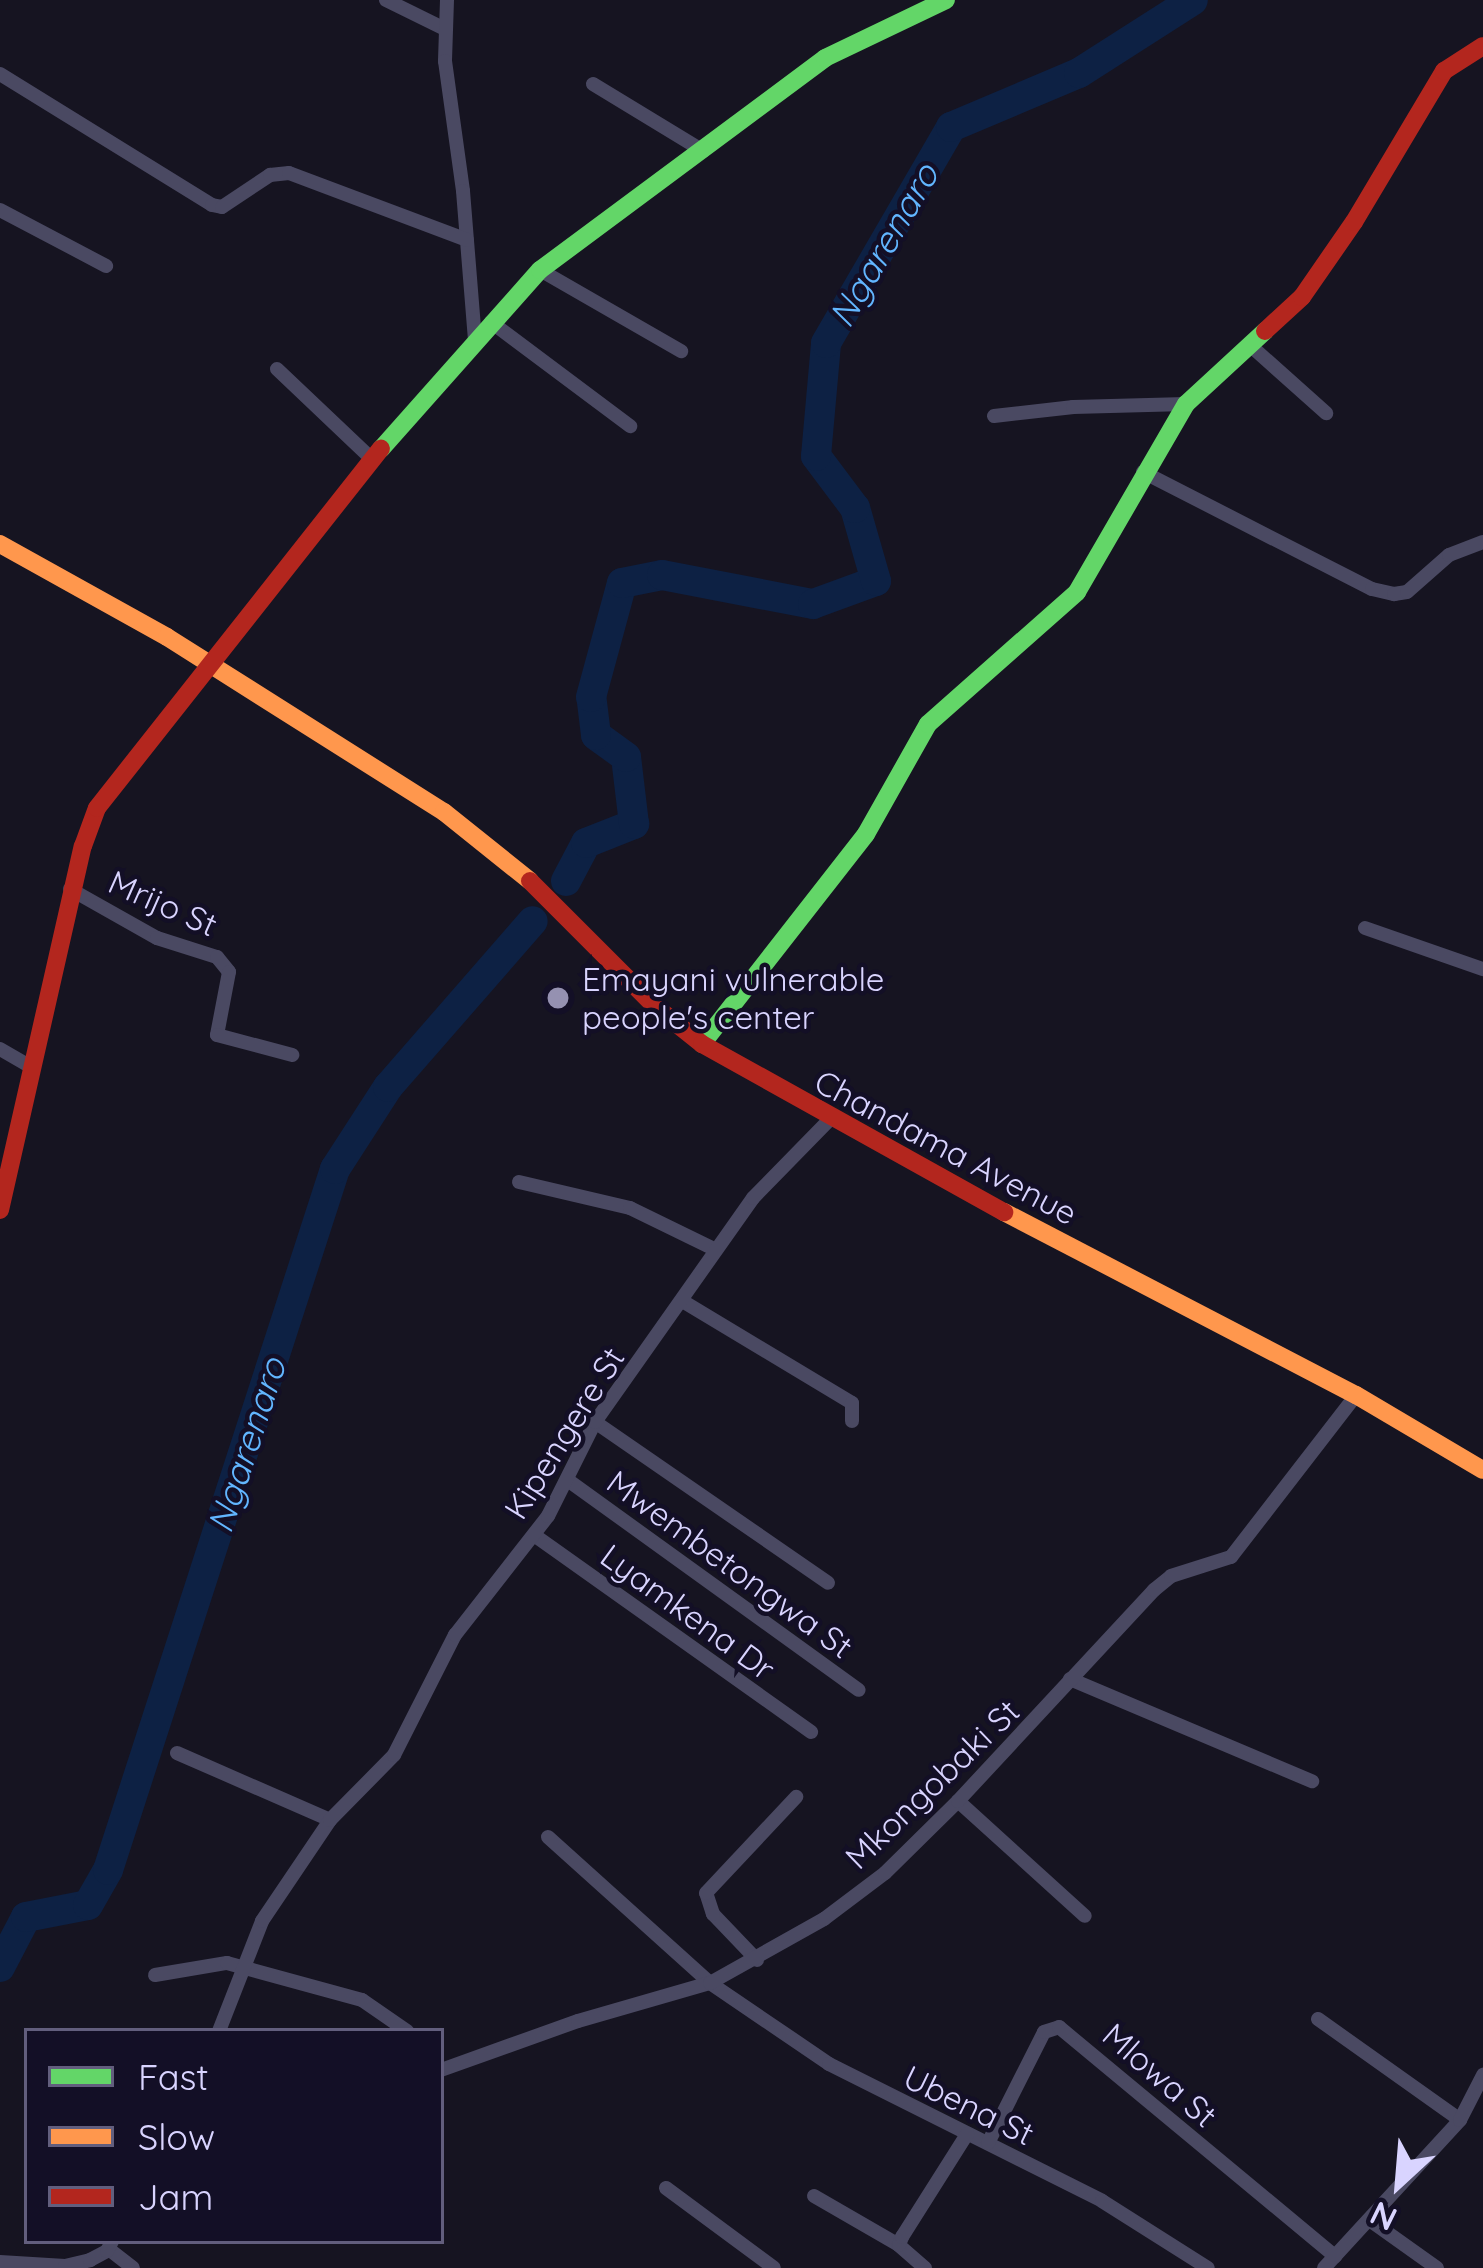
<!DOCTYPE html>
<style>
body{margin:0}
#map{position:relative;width:1483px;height:2268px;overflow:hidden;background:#161421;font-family:Quicksand,sans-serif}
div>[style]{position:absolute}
.river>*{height:30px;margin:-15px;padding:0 15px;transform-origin:15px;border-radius:15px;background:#0d2144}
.street>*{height:14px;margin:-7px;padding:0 7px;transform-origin:7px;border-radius:7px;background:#4a4962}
.fast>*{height:18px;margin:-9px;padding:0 9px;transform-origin:9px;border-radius:9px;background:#63d668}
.slow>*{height:18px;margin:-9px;padding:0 9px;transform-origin:9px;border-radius:9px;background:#ff974d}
.jam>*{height:18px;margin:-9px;padding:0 9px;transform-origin:9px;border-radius:9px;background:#b3261e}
.dots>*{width:33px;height:33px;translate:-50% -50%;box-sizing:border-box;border:6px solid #130f26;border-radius:50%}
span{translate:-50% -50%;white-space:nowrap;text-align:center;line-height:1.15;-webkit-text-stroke:9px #130f26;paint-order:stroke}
.street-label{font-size:33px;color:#d9d4ff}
.poi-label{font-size:33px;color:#d9d4ff}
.left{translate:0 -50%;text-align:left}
.water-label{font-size:36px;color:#62b6ff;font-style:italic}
.legend{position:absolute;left:24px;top:2028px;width:420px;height:216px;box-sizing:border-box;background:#130f26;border:3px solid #625e7d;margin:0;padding:15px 21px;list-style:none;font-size:36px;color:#d9d4ff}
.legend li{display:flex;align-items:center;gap:24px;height:60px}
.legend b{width:60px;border:3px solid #625e7d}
.north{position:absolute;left:1339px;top:2124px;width:120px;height:120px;-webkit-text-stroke:9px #130f26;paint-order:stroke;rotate:206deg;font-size:33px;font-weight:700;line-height:48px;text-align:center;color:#d9d4ff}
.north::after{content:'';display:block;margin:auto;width:42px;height:54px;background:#d9d4ff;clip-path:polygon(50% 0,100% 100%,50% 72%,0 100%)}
</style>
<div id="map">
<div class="river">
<i style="left:566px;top:881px;width:43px;rotate:-62.2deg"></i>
<i style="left:586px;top:843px;width:52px;rotate:-21.6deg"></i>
<i style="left:634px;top:824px;width:67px;rotate:-96.8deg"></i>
<i style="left:626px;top:757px;width:37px;rotate:-144deg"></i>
<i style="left:596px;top:735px;width:38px;rotate:-97deg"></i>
<i style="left:591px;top:697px;width:118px;rotate:-74.8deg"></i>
<i style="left:622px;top:583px;width:41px;rotate:-11.3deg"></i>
<i style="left:662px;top:575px;width:154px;rotate:10.9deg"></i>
<i style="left:813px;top:604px;width:67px;rotate:-20.1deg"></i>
<i style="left:876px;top:581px;width:76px;rotate:-106deg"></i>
<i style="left:855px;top:508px;width:65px;rotate:-126.9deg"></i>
<i style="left:816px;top:456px;width:113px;rotate:-84.9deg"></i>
<i style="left:826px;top:343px;width:250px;rotate:-59.9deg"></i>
<i style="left:951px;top:127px;width:139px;rotate:-22.9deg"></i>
<i style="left:1079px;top:73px;width:135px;rotate:-32.6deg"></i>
<i style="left:0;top:1967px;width:56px;rotate:-62.5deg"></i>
<i style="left:26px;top:1917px;width:63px;rotate:-11deg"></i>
<i style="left:88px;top:1905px;width:40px;rotate:-60.3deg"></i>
<i style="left:108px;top:1870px;width:737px;rotate:-72.06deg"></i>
<i style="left:335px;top:1169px;width:98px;rotate:-57.1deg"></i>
<i style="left:388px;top:1087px;width:220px;rotate:-48.9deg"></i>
</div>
<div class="street">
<i style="left:386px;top:0;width:64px;rotate:26.2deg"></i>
<i style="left:447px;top:0;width:61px;rotate:91.9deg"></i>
<i style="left:445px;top:61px;width:131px;rotate:82.1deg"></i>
<i style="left:463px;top:191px;width:148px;rotate:85.4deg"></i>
<i style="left:0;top:74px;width:249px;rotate:31.7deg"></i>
<i style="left:212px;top:205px;width:10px;rotate:11deg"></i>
<i style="left:222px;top:207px;width:58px;rotate:-33.7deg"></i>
<i style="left:270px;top:175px;width:19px;rotate:-6deg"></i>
<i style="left:289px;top:173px;width:190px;rotate:20.6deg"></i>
<i style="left:593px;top:84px;width:129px;rotate:31.3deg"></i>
<i style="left:0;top:210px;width:120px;rotate:27.8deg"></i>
<i style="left:540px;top:270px;width:163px;rotate:29.9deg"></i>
<i style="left:491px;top:322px;width:174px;rotate:36.8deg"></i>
<i style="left:1251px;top:346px;width:101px;rotate:41.8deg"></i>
<i style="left:277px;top:369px;width:132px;rotate:43.5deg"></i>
<i style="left:994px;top:416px;width:80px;rotate:-6.5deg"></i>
<i style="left:1073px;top:407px;width:113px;rotate:-1.5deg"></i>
<i style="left:1143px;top:472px;width:257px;rotate:27.1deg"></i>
<i style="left:1372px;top:589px;width:23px;rotate:13deg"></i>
<i style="left:1394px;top:594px;width:13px;rotate:-9deg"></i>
<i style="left:1407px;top:592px;width:56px;rotate:-41.4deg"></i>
<i style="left:1449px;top:555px;width:36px;rotate:-21deg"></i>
<i style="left:70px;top:889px;width:100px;rotate:29.4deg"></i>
<i style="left:157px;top:938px;width:63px;rotate:17.6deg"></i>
<i style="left:217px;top:957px;width:19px;rotate:51deg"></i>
<i style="left:229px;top:972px;width:64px;rotate:100.8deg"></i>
<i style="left:217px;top:1035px;width:78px;rotate:14.9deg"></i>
<i style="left:1365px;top:928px;width:125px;rotate:19.2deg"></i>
<i style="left:0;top:1049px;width:34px;rotate:30deg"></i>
<i style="left:519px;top:1182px;width:114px;rotate:13.2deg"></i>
<i style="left:630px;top:1208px;width:93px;rotate:26deg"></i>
<i style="left:684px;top:1302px;width:196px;rotate:31deg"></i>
<i style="left:852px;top:1403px;width:18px;rotate:90deg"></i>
<i style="left:595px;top:1422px;width:283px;rotate:34.6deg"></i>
<i style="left:569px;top:1481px;width:357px;rotate:35.8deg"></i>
<i style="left:534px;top:1535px;width:340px;rotate:35.4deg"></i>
<i style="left:1070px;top:1679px;width:263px;rotate:22.9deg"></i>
<i style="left:177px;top:1753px;width:167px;rotate:23.6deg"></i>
<i style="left:958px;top:1801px;width:171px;rotate:42.2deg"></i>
<i style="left:548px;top:1837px;width:218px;rotate:42deg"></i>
<i style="left:710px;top:1983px;width:144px;rotate:34.2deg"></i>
<i style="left:829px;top:2064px;width:305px;rotate:26.6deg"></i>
<i style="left:1102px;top:2201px;width:125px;rotate:32.3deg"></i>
<i style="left:757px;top:1960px;width:64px;rotate:-133.7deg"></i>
<i style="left:713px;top:1914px;width:22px;rotate:-108deg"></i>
<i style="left:706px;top:1893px;width:132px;rotate:-46.8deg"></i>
<i style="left:155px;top:1975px;width:73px;rotate:-9.5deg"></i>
<i style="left:227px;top:1963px;width:140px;rotate:15.3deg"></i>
<i style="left:362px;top:2000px;width:55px;rotate:34.6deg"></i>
<i style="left:1318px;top:2019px;width:174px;rotate:35.4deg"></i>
<i style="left:219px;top:2031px;width:118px;rotate:-68.6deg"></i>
<i style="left:262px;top:1921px;width:122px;rotate:-56deg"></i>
<i style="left:330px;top:1820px;width:91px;rotate:-45.4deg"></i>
<i style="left:394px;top:1755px;width:135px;rotate:-63.1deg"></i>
<i style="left:455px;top:1635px;width:151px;rotate:-52deg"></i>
<i style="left:548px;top:1516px;width:105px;rotate:-63.4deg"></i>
<i style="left:595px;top:1422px;width:274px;rotate:-54.8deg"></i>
<i style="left:753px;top:1198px;width:110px;rotate:-45.7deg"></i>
<i style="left:441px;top:2070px;width:145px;rotate:-19.7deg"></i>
<i style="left:578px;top:2021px;width:137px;rotate:-16.1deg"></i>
<i style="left:710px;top:1983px;width:131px;rotate:-29.3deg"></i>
<i style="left:824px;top:1919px;width:76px;rotate:-37deg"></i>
<i style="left:885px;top:1873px;width:103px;rotate:-44.6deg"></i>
<i style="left:958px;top:1801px;width:288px;rotate:-47.1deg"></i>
<i style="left:1154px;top:1590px;width:22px;rotate:-39deg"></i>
<i style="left:1171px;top:1576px;width:63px;rotate:-17.6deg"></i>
<i style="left:1231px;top:1557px;width:205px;rotate:-52.3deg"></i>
<i style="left:988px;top:2143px;width:124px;rotate:-63.2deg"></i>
<i style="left:1044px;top:2032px;width:16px;rotate:-18deg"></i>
<i style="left:1059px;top:2027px;width:359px;rotate:39.7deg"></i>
<i style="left:666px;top:2188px;width:134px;rotate:36.5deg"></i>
<i style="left:814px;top:2196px;width:98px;rotate:30deg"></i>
<i style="left:1371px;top:2221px;width:81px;rotate:35.5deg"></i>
<i style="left:110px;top:2250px;width:29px;rotate:38deg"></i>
<i style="left:0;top:2262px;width:65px;rotate:3.5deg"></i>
<i style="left:65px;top:2266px;width:26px;rotate:-13deg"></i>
<i style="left:90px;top:2260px;width:19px;rotate:-28deg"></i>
<i style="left:107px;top:2251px;width:11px;rotate:-63deg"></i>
<i style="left:925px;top:2268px;width:35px;rotate:-139deg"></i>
<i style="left:899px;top:2245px;width:9px;rotate:-69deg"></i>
<i style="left:902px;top:2237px;width:122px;rotate:-57.7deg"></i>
<i style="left:1324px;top:2268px;width:201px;rotate:-47.4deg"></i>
<i style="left:1460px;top:2120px;width:51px;rotate:-62.9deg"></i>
</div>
<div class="fast">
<i style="left:381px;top:449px;width:239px;rotate:-48.4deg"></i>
<i style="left:540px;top:270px;width:355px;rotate:-36.6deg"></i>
<i style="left:825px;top:58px;width:134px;rotate:-25.6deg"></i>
<i style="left:702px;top:1044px;width:266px;rotate:-52deg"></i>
<i style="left:866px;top:834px;width:126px;rotate:-60.6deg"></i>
<i style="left:928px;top:724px;width:199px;rotate:-41.5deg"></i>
<i style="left:1077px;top:592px;width:217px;rotate:-59.9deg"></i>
<i style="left:1186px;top:404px;width:108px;rotate:-42.7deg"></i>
</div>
<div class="slow">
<i style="left:0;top:544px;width:191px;rotate:29.1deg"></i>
<i style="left:167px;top:637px;width:328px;rotate:32.3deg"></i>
<i style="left:444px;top:812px;width:110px;rotate:38.7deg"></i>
<i style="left:1004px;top:1212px;width:397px;rotate:27.5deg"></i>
<i style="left:1356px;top:1395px;width:147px;rotate:30.6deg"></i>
</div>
<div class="jam">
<i style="left:1265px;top:331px;width:50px;rotate:-42.6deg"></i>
<i style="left:1302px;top:297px;width:91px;rotate:-55.3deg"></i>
<i style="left:1354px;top:222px;width:176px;rotate:-59.2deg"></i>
<i style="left:1444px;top:71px;width:46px;rotate:-32.7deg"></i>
<i style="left:530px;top:881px;width:180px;rotate:45deg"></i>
<i style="left:657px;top:1008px;width:58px;rotate:38.7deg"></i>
<i style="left:702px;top:1044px;width:346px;rotate:29.1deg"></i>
<i style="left:0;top:1210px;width:373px;rotate:-77.2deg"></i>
<i style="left:83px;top:846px;width:40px;rotate:-69.8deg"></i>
<i style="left:97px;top:808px;width:458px;rotate:-51.7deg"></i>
</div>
<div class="dots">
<i style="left:558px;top:998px;background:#9591b1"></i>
</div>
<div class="street-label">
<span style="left:163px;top:903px;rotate:24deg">Mrijo St</span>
<span style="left:946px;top:1147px;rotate:28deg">Chandama Avenue</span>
<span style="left:564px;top:1433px;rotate:-58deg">Kipengere St</span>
<span style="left:730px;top:1564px;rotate:36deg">Mwembetongwa St</span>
<span style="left:688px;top:1612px;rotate:36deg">Lyamkena Dr</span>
<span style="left:932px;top:1784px;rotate:-44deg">Mkongobaki St</span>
<span style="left:1160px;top:2075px;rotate:41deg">Mlowa St</span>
<span style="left:969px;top:2105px;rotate:26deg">Ubena St</span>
</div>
<div class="poi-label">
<span class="left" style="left:582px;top:998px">Emayani vulnerable<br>people's center</span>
</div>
<div class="water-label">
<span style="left:883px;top:245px;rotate:-60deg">Ngarenaro</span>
<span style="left:246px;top:1445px;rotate:-72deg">Ngarenaro</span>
</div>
<ul class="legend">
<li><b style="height:15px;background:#63d668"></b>Fast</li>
<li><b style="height:15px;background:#ff974d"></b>Slow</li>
<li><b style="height:15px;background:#b3261e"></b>Jam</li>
</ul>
<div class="north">N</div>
</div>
